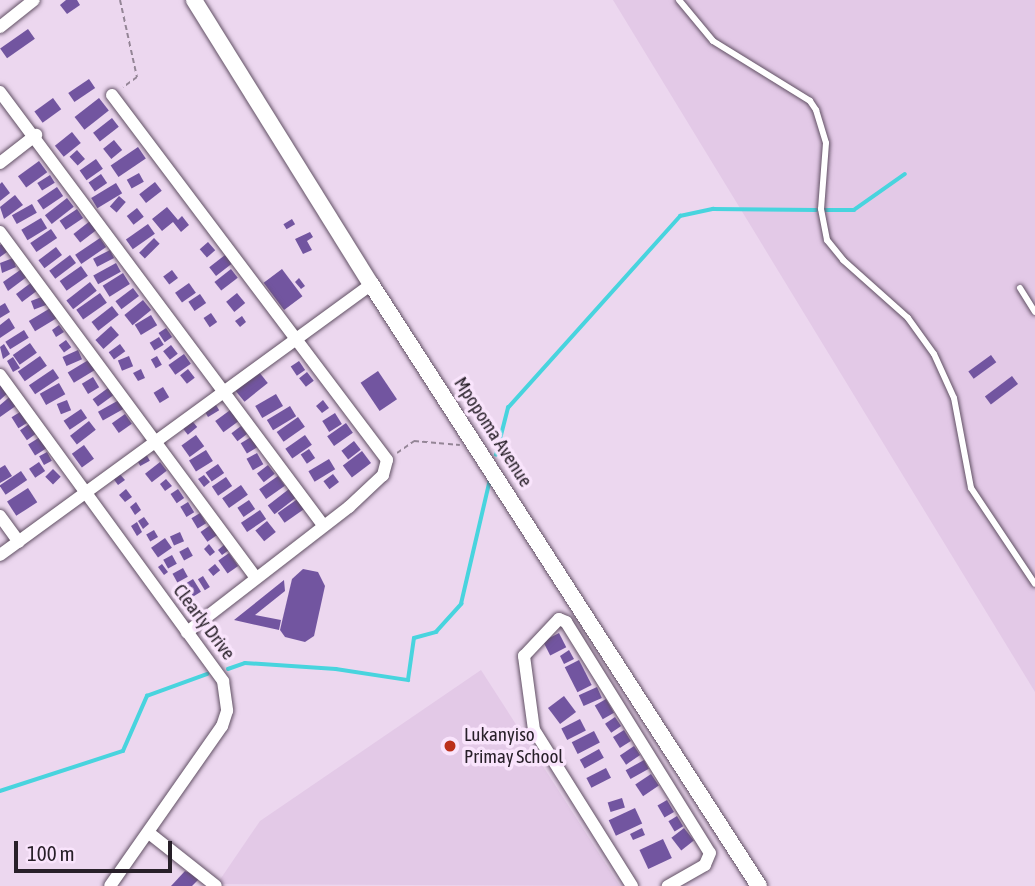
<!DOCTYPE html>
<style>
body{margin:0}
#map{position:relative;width:1035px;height:886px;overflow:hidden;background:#ecd7ef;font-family:"Asap Condensed",sans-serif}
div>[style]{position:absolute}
.built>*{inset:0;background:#e3c9e7}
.stream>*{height:3.5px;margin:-1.75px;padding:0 1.75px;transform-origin:1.75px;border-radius:1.75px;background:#48d4de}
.building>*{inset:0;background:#7255a0;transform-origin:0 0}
.path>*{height:2px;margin-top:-1px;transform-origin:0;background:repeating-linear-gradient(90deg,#948596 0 5px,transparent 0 8.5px)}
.roads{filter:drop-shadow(0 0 2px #615064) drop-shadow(0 0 2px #615064)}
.service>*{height:6px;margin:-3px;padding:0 3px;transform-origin:3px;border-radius:3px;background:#fff}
.minor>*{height:12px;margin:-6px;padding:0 6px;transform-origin:6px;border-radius:6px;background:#fff}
.tertiary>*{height:16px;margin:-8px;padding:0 8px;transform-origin:8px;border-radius:8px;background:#fff}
.dots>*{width:19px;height:19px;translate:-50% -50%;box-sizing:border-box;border:4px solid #f9e4fc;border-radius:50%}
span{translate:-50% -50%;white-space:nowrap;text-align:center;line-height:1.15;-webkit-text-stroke:7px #f9e4fc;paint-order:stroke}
.street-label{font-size:19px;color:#282029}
.poi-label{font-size:19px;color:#282029}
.left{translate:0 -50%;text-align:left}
.scale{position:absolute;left:14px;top:841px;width:158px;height:32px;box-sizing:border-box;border:4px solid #282029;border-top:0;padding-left:9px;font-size:21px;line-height:24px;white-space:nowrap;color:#282029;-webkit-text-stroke:5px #f9e4fc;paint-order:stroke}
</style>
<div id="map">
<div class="built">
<i style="clip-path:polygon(613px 0,1035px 0,1035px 692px)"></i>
<i style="clip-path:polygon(481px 670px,620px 886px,217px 884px,260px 821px)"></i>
</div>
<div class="stream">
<i style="left:825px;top:210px;width:29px"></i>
<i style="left:854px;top:210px;width:62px;rotate:-35.2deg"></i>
<i style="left:496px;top:455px;width:49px;rotate:-75.7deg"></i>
<i style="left:508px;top:408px;width:258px;rotate:-48.1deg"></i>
<i style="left:680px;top:216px;width:34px;rotate:-12deg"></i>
<i style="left:713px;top:209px;width:103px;rotate:0.6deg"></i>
<i style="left:228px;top:669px;width:18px;rotate:-19deg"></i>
<i style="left:245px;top:663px;width:91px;rotate:3.8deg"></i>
<i style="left:336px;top:669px;width:73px;rotate:8.7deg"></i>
<i style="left:408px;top:680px;width:42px;rotate:-81.9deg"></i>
<i style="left:414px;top:638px;width:23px;rotate:-15deg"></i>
<i style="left:436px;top:632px;width:38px;rotate:-48deg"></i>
<i style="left:461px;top:604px;width:128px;rotate:-76.9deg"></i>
<i style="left:0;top:791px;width:129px;rotate:-18deg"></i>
<i style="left:123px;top:751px;width:60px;rotate:-66.4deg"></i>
<i style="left:147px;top:696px;width:64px;rotate:-20.1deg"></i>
</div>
<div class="building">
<i style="clip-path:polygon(66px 0,77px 0,80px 5px,67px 14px,60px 5px)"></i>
<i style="left:28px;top:29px;width:12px;height:34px;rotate:55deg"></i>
<i style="left:89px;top:79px;width:11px;height:25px;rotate:56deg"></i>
<i style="left:53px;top:98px;width:14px;height:23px;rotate:54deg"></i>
<i style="left:99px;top:98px;width:16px;height:31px;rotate:52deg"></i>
<i style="left:112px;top:118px;width:11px;height:24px;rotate:52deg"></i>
<i style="left:72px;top:132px;width:14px;height:22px;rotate:51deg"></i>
<i style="left:114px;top:140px;width:13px;height:14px;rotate:51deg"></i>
<i style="left:138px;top:147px;width:14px;height:33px;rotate:56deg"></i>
<i style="left:77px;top:150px;width:12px;height:10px;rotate:48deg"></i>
<i style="left:96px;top:159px;width:12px;height:20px;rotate:55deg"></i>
<i style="left:39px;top:161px;width:14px;height:26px;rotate:54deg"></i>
<i style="left:139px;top:173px;width:10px;height:14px;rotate:61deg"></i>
<i style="left:101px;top:174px;width:11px;height:15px;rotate:56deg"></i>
<i style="left:50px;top:175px;width:9px;height:15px;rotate:58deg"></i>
<i style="clip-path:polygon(2px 182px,10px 193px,0 201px,0 184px)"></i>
<i style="left:155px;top:182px;width:11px;height:20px;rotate:52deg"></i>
<i style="left:116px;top:183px;width:12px;height:29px;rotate:59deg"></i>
<i style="left:57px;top:187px;width:11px;height:24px;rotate:56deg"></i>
<i style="clip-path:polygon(15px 195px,23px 205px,4px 219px,0 207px)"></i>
<i style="left:119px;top:196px;width:9px;height:14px;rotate:41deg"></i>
<i style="left:67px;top:198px;width:11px;height:28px;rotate:52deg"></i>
<i style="left:32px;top:204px;width:10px;height:23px;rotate:61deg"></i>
<i style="clip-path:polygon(167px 207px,178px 220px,182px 216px,189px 225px,181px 232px,173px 222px,162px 231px,152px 219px)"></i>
<i style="left:137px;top:208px;width:11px;height:13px;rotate:52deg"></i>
<i style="left:77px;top:209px;width:11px;height:21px;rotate:56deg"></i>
<i style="left:41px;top:218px;width:12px;height:23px;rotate:59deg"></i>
<i style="left:292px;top:219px;width:6px;height:10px;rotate:59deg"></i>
<i style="left:90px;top:221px;width:11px;height:21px;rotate:52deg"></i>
<i style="left:148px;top:224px;width:12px;height:27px;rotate:55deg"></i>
<i style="left:51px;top:229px;width:11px;height:25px;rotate:56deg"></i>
<i style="clip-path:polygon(310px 232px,313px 237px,307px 241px,312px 250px,303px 254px,295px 239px)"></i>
<i style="left:100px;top:238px;width:11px;height:30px;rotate:56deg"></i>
<i style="left:154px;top:238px;width:8px;height:21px;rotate:45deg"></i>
<i style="left:208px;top:242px;width:11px;height:11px;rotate:49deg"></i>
<i style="clip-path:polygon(2px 244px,7px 252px,0 257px,0 245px)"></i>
<i style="left:56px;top:247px;width:10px;height:22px;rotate:53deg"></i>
<i style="left:110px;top:250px;width:9px;height:19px;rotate:63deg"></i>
<i style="left:70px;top:255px;width:10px;height:26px;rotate:53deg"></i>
<i style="left:225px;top:255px;width:11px;height:20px;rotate:52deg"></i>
<i style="clip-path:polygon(13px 258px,16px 267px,2px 273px,0 263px)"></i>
<i style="left:116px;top:263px;width:10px;height:26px;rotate:61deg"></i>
<i style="left:81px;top:266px;width:12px;height:26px;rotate:55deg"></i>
<i style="clip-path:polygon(23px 268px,28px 276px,8px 291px,3px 282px)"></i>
<i style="left:231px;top:269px;width:11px;height:21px;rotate:52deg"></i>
<i style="left:282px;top:269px;width:34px;height:23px;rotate:53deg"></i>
<i style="left:172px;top:270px;width:10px;height:11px;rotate:53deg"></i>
<i style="left:123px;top:273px;width:13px;height:24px;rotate:58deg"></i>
<i style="clip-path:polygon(299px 278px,305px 286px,301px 289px,295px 282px)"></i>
<i style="left:32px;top:282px;width:10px;height:20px;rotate:53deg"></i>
<i style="left:90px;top:282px;width:11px;height:30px;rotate:52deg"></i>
<i style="left:189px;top:283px;width:12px;height:17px;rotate:55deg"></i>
<i style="left:133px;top:288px;width:10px;height:22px;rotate:53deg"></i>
<i style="left:100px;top:293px;width:12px;height:29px;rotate:55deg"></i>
<i style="left:237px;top:293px;width:13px;height:14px;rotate:51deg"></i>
<i style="left:200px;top:294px;width:11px;height:14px;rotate:56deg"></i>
<i style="left:44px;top:296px;width:9px;height:14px;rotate:69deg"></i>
<i style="left:143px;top:300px;width:13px;height:24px;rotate:51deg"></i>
<i style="clip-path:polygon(5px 303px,10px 312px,0 318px,0 306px)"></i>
<i style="left:112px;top:306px;width:11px;height:26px;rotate:52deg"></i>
<i style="left:52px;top:307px;width:12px;height:27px;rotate:59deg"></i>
<i style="left:211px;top:313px;width:11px;height:9px;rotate:56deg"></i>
<i style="left:151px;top:315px;width:12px;height:19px;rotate:59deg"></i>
<i style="clip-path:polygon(242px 316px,246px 322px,240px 327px,235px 321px)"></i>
<i style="clip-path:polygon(9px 318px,15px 328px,0 338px,0 325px)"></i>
<i style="clip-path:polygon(59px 325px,64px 332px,56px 337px,52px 330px)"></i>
<i style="left:111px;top:326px;width:12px;height:21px;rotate:48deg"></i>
<i style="left:166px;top:328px;width:11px;height:9px;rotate:56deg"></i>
<i style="left:24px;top:330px;width:9px;height:22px;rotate:58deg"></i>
<i style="left:159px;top:337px;width:9px;height:11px;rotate:58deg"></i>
<i style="left:66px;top:340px;width:9px;height:9px;rotate:54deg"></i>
<i style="left:30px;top:343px;width:12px;height:21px;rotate:55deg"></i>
<i style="clip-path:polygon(4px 344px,10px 354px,3px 359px,0 347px)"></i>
<i style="left:120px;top:344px;width:9px;height:14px;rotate:54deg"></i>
<i style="left:171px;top:345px;width:11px;height:10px;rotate:52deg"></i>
<i style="left:78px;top:350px;width:10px;height:17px;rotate:66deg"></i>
<i style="left:184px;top:354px;width:12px;height:19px;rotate:55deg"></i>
<i style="left:991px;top:355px;width:9px;height:28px;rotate:54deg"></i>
<i style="left:40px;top:356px;width:12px;height:27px;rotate:55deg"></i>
<i style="left:129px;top:356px;width:11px;height:12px;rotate:68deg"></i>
<i style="left:157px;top:356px;width:10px;height:7px;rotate:61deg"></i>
<i style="clip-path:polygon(13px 357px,20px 368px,13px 372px,7px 361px)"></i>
<i style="left:90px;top:359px;width:12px;height:26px;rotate:59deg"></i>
<i style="left:299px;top:361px;width:11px;height:10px;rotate:56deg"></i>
<i style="left:53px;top:369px;width:11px;height:29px;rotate:56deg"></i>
<i style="clip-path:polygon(141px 369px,145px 378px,138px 381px,133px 373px)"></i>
<i style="left:188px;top:369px;width:11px;height:10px;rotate:52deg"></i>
<i style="left:378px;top:371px;width:34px;height:21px;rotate:56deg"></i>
<i style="left:259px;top:372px;width:14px;height:30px;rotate:51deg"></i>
<i style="left:307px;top:372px;width:11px;height:10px;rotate:52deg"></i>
<i style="left:1012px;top:376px;width:10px;height:34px;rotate:53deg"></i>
<i style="left:93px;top:377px;width:12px;height:13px;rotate:59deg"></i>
<i style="left:59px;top:383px;width:13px;height:22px;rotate:61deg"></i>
<i style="clip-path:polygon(0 385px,9px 392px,0 400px)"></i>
<i style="left:163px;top:387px;width:12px;height:11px;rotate:59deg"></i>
<i style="left:108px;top:388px;width:9px;height:19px;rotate:54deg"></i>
<i style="clip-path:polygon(13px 394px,20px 403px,0 417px,0 405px)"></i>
<i style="left:276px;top:394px;width:14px;height:24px;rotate:60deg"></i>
<i style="left:67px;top:400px;width:11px;height:11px;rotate:68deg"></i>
<i style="left:119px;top:400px;width:10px;height:24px;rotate:61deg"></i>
<i style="left:213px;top:400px;width:12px;height:13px;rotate:59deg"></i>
<i style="clip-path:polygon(323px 400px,329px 408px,322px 413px,316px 406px)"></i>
<i style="left:290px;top:406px;width:12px;height:27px;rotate:59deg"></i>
<i style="left:233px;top:408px;width:14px;height:22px;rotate:54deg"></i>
<i style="left:81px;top:409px;width:11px;height:21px;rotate:56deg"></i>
<i style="left:20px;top:412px;width:13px;height:10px;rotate:58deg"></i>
<i style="left:335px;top:413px;width:13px;height:15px;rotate:58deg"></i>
<i style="left:125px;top:414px;width:12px;height:16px;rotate:55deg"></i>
<i style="left:189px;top:417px;width:13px;height:12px;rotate:51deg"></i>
<i style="left:298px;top:417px;width:12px;height:26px;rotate:55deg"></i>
<i style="left:89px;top:421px;width:11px;height:24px;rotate:52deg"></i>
<i style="left:346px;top:423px;width:12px;height:23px;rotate:55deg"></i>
<i style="left:29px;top:424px;width:12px;height:11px;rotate:55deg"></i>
<i style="left:241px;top:426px;width:10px;height:12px;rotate:53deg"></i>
<i style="left:196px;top:435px;width:14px;height:18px;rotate:54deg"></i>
<i style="left:305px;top:435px;width:12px;height:24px;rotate:55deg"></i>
<i style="left:40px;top:437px;width:13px;height:14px;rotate:58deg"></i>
<i style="left:251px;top:437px;width:12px;height:12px;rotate:59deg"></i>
<i style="left:354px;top:441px;width:11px;height:16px;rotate:52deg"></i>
<i style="left:84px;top:445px;width:17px;height:15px;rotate:54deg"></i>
<i style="left:309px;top:449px;width:11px;height:10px;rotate:56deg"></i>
<i style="left:206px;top:450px;width:13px;height:20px;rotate:58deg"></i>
<i style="left:362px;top:451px;width:15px;height:24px;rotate:53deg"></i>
<i style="left:47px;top:452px;width:10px;height:9px;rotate:61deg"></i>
<i style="left:145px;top:452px;width:10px;height:11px;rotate:61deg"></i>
<i style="left:257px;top:453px;width:13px;height:12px;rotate:61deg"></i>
<i style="left:329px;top:459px;width:12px;height:24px;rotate:59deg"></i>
<i style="left:39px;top:462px;width:11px;height:12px;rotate:56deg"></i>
<i style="left:160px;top:462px;width:11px;height:19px;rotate:52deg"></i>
<i style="left:218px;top:464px;width:11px;height:15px;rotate:56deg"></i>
<i style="clip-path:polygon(5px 465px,12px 476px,0 483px,0 468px)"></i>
<i style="left:268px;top:465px;width:11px;height:14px;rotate:52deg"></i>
<i style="left:53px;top:469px;width:11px;height:11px;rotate:45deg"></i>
<i style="left:21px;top:471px;width:11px;height:26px;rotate:56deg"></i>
<i style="clip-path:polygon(118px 472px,125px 480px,118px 485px,112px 477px)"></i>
<i style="left:333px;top:474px;width:10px;height:12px;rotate:53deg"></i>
<i style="clip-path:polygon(204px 475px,210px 482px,204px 487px,198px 479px)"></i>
<i style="left:278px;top:476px;width:12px;height:23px;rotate:55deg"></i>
<i style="left:226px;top:477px;width:11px;height:17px;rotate:56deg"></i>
<i style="clip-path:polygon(166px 479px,172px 486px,165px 491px,160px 484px)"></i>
<i style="left:241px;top:485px;width:12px;height:23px;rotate:55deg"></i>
<i style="left:28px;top:488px;width:17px;height:25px;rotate:57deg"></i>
<i style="clip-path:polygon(126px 489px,132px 497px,125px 502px,119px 495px)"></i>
<i style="left:178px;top:489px;width:11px;height:9px;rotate:56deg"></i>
<i style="left:289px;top:489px;width:11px;height:27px;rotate:52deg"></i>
<i style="left:299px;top:498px;width:12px;height:26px;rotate:55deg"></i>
<i style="left:249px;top:500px;width:11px;height:14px;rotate:56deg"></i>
<i style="clip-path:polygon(136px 502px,141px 510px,135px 515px,130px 507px)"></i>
<i style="left:188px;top:502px;width:12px;height:9px;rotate:59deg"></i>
<i style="left:260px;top:510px;width:11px;height:23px;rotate:56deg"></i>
<i style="left:200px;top:513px;width:12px;height:10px;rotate:59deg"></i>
<i style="clip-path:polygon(144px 517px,149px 524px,143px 529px,138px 521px)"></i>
<i style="left:267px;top:521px;width:14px;height:15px;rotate:51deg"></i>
<i style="clip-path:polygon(137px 522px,142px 532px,137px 536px,131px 526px)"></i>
<i style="left:212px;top:524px;width:12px;height:14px;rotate:55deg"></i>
<i style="left:154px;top:530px;width:8px;height:9px;rotate:60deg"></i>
<i style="left:180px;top:532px;width:10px;height:11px;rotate:66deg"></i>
<i style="left:165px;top:538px;width:12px;height:17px;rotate:55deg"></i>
<i style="clip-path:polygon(209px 544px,215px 552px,210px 556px,204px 549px)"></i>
<i style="clip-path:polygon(225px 544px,229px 550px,222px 555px,218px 550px)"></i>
<i style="left:188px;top:547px;width:10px;height:10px;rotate:61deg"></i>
<i style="left:229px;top:553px;width:16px;height:13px;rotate:55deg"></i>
<i style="left:172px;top:555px;width:10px;height:10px;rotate:61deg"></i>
<i style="left:162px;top:564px;width:10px;height:5px;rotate:53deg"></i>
<i style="left:215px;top:564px;width:8px;height:9px;rotate:50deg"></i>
<i style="left:183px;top:568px;width:10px;height:12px;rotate:61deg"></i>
<i style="clip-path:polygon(303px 569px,318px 572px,325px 586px,314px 636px,305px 642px,285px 637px,280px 630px,292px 579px)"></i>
<i style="left:203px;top:576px;width:13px;height:6px;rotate:58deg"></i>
<i style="left:193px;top:579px;width:15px;height:10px;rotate:58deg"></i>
<i style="clip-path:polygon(284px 580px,285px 591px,255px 615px,281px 620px,279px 630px,234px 620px)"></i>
<i style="left:559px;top:633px;width:16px;height:18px;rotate:63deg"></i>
<i style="clip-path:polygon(569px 650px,574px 659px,564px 664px,560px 656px)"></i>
<i style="left:579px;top:660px;width:28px;height:16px;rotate:63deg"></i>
<i style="left:597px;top:687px;width:12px;height:20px;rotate:66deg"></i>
<i style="left:564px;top:696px;width:20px;height:20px;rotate:53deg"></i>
<i style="left:606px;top:699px;width:16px;height:13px;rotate:60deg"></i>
<i style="left:615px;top:717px;width:11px;height:12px;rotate:56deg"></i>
<i style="left:580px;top:719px;width:13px;height:21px;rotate:63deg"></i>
<i style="left:624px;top:730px;width:13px;height:13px;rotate:58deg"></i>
<i style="left:594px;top:731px;width:13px;height:25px;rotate:63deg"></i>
<i style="left:634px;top:746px;width:11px;height:17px;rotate:56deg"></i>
<i style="left:599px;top:749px;width:10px;height:22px;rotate:61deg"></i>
<i style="left:644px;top:760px;width:10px;height:21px;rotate:61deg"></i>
<i style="left:606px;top:768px;width:11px;height:22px;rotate:63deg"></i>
<i style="left:651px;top:774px;width:14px;height:19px;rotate:56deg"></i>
<i style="left:622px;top:798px;width:10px;height:15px;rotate:73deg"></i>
<i style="left:667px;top:800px;width:14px;height:11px;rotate:60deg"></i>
<i style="left:635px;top:808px;width:17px;height:29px;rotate:65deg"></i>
<i style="left:677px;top:816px;width:12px;height:10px;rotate:59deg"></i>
<i style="clip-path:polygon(642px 828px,645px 835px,633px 840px,630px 834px)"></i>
<i style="left:684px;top:828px;width:16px;height:16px;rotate:52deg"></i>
<i style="left:663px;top:839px;width:21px;height:26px;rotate:65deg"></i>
<i style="clip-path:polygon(185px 871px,201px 877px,192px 886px,171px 886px)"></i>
</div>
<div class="path">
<i style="left:120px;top:0;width:79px;rotate:77.6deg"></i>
<i style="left:137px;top:77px;width:17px;rotate:144deg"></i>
<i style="left:397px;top:453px;width:21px;rotate:-35deg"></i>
<i style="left:414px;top:441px;width:46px;rotate:5deg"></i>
</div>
<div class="roads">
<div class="service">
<i style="left:679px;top:0;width:53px;rotate:50.3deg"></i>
<i style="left:713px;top:41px;width:114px;rotate:31.7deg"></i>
<i style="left:810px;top:101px;width:11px;rotate:56deg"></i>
<i style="left:816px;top:110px;width:34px;rotate:73deg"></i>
<i style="left:826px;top:143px;width:66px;rotate:94.3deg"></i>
<i style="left:821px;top:209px;width:32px;rotate:79deg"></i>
<i style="left:827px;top:240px;width:26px;rotate:51deg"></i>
<i style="left:843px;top:260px;width:87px;rotate:41.7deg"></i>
<i style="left:908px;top:318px;width:44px;rotate:54.2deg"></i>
<i style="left:934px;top:354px;width:48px;rotate:65.6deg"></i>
<i style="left:954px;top:398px;width:92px;rotate:79.3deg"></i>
<i style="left:971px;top:488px;width:115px;rotate:56.3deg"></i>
<i style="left:1020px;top:288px;width:28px;rotate:58deg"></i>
</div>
<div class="minor">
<i style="left:0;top:27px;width:43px;rotate:-38.5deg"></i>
<i style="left:0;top:92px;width:540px;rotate:53.28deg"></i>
<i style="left:112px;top:95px;width:457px;rotate:53deg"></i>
<i style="left:387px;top:460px;width:16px;rotate:105deg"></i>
<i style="left:383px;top:475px;width:47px;rotate:136.7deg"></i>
<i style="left:349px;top:507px;width:205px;rotate:142.3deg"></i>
<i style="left:0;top:163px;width:46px;rotate:-37.9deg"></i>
<i style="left:0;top:232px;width:430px;rotate:53.5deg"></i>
<i style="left:0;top:375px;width:379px;rotate:53.9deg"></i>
<i style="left:223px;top:681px;width:30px;rotate:82deg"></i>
<i style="left:227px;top:711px;width:16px;rotate:108deg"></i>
<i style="left:222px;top:726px;width:195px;rotate:125deg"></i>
<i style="left:0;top:516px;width:32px;rotate:54deg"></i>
<i style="left:0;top:555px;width:459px;rotate:-36.1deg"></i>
<i style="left:149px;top:833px;width:85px;rotate:38.3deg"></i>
<i style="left:632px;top:886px;width:184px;rotate:-122.1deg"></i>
<i style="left:534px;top:730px;width:75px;rotate:-97.7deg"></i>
<i style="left:524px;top:656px;width:51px;rotate:-46.6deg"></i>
<i style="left:559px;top:619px;width:8px;rotate:23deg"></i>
<i style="left:566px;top:622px;width:272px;rotate:58.1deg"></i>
<i style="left:710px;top:853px;width:13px;rotate:113deg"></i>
<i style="left:705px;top:865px;width:43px;rotate:150.4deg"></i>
</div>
<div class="tertiary">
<i style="left:194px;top:0;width:335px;rotate:58.1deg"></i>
<i style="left:371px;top:284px;width:716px;rotate:57.2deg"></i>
</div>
</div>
<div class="dots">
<i style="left:450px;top:746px;background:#bb2f1a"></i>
</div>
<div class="street-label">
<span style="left:493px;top:432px;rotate:57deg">Mpopoma Avenue</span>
<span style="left:204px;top:622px;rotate:53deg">Clearly Drive</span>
</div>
<div class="poi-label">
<span class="left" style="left:464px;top:746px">Lukanyiso<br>Primay School</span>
</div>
<div class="scale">100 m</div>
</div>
